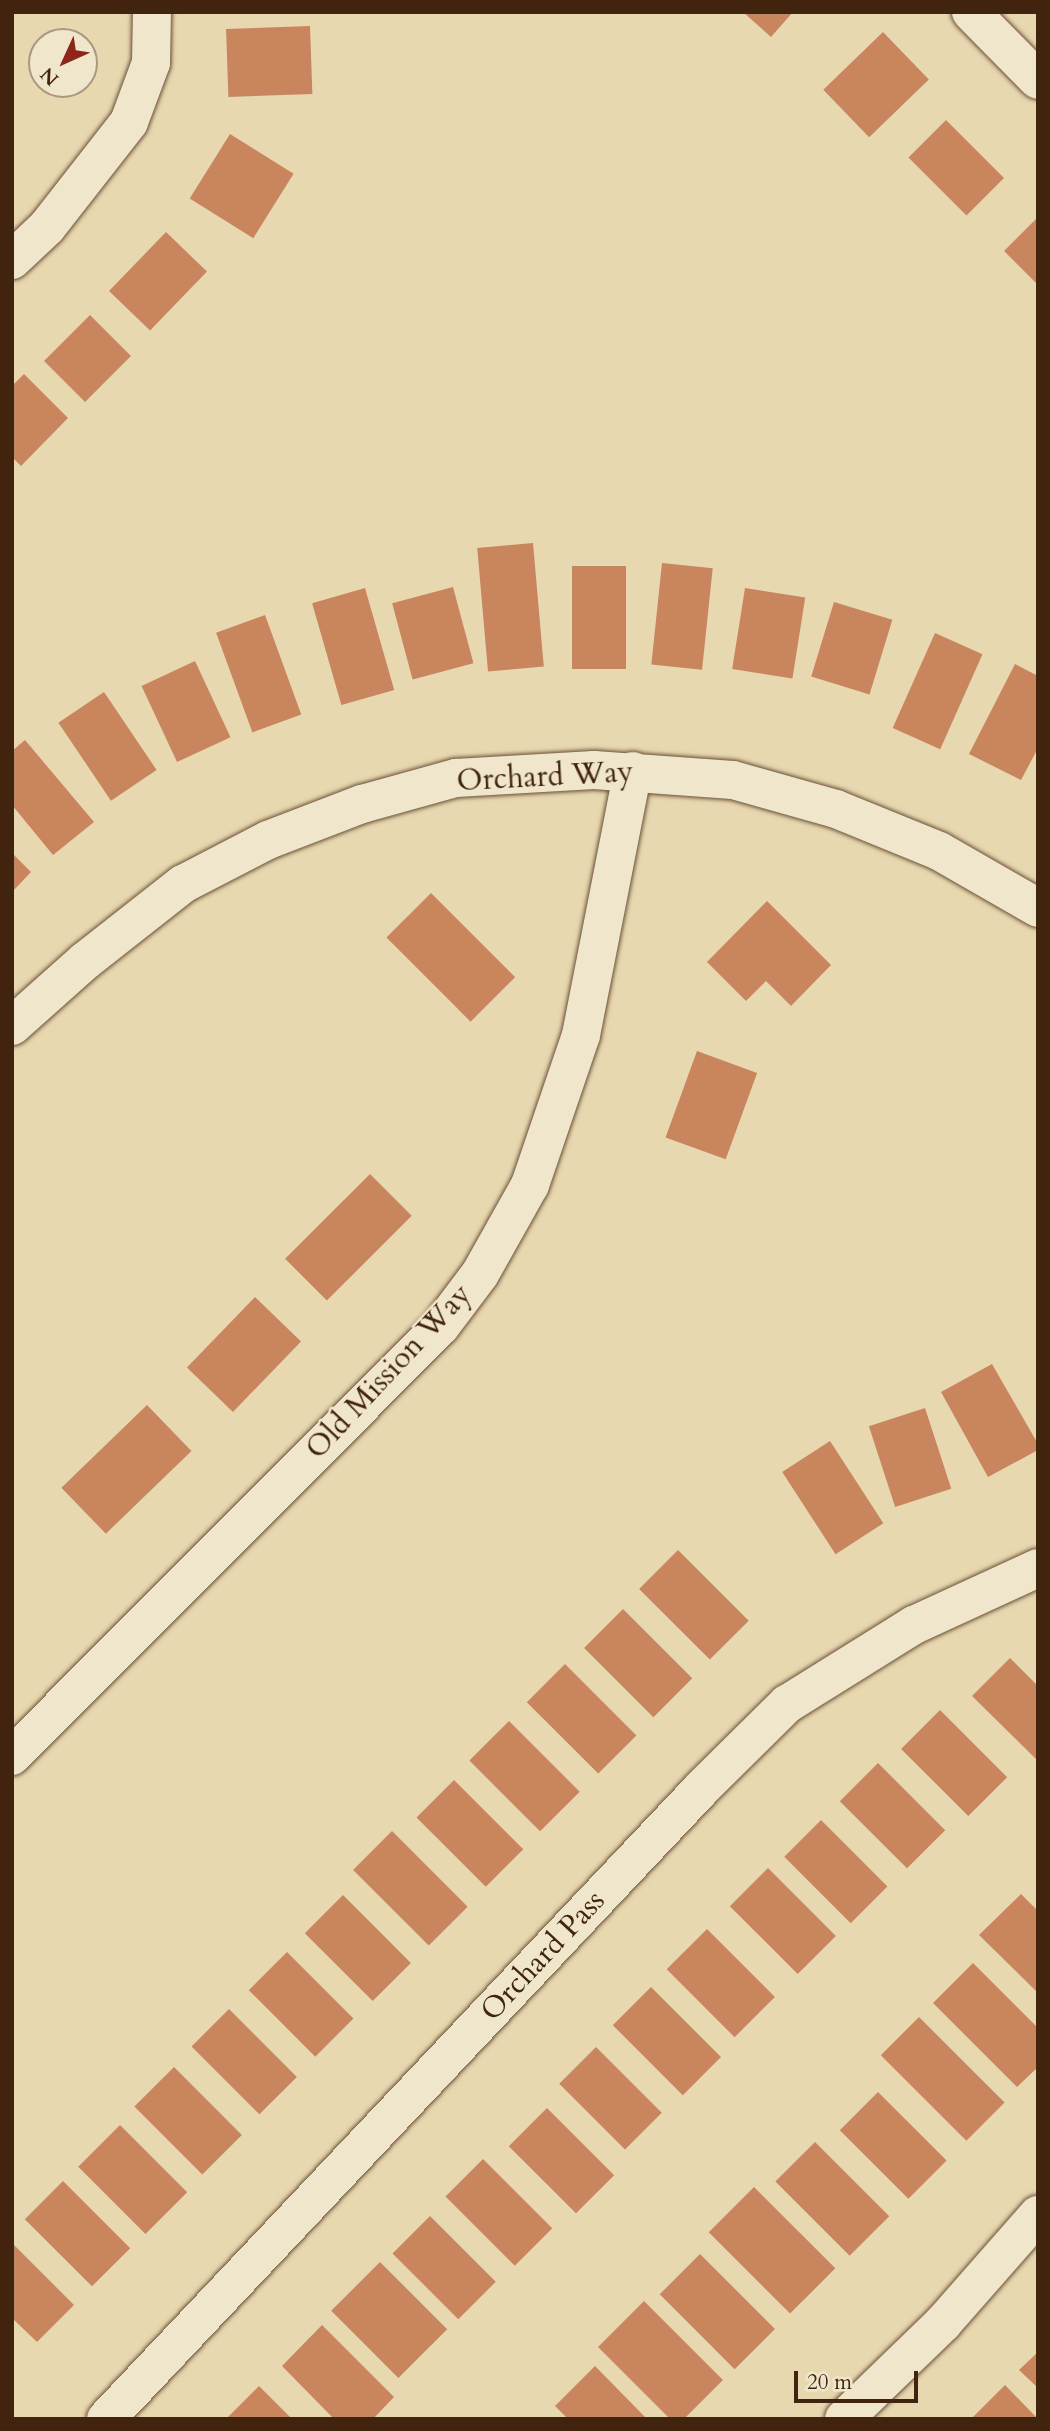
<!DOCTYPE html>
<style>
body{margin:0}
#map{position:relative;width:1050px;height:2431px;overflow:hidden;background:#e8d8b0;font-family:Cardo,serif}
div>[style]{position:absolute}
.building>*{inset:0;background:#c8855e;transform-origin:0 0}
.roads{filter:drop-shadow(0 0 2px #6b5136) drop-shadow(0 0 2px #6b5136)}
.minor>*{height:38px;margin:-19px;padding:0 19px;transform-origin:19px;border-radius:19px;background:#f0e6cc}
span{translate:-50% -50%;white-space:nowrap;text-align:center;line-height:1.15;-webkit-text-stroke:5px #f0e6cc;paint-order:stroke}
.street-label{font-size:30px;color:#41240e}
.frame{position:absolute;inset:0;border:14px solid #41240e;pointer-events:none}
.north{position:absolute;left:28px;top:28px;width:70px;height:70px;box-sizing:border-box;background:#f0e6cc;border:2px solid #aa9880;border-radius:50%;rotate:225deg;font-size:19px;font-weight:700;line-height:28px;text-align:center;color:#41240e}
.north::after{content:'';display:block;margin:auto;width:24px;height:32px;background:#8f2418;clip-path:polygon(50% 0,100% 100%,50% 72%,0 100%)}
.scale{position:absolute;left:794px;top:2371px;width:124px;height:32px;box-sizing:border-box;border:4px solid #41240e;border-top:0;padding-left:9px;font-size:21px;line-height:24px;white-space:nowrap;color:#41240e;-webkit-text-stroke:5px #f0e6cc;paint-order:stroke}
</style>
<div id="map">
<div class="building">
<i style="clip-path:polygon(743px 12px,793px 12px,771px 37px)"></i>
<i style="left:310px;top:26px;width:68px;height:84px;rotate:88deg"></i>
<i style="left:883px;top:32px;width:66px;height:83px;rotate:46deg"></i>
<i style="left:946px;top:120px;width:82px;height:53px;rotate:45deg"></i>
<i style="left:230px;top:134px;width:75px;height:76px;rotate:32deg"></i>
<i style="clip-path:polygon(1038px 217px,1038px 285px,1004px 251px)"></i>
<i style="left:166px;top:232px;width:57px;height:82px;rotate:44deg"></i>
<i style="left:90px;top:315px;width:58px;height:65px;rotate:45deg"></i>
<i style="clip-path:polygon(24px 374px,68px 418px,21px 466px,12px 457px,12px 386px)"></i>
<i style="left:533px;top:543px;width:124px;height:56px;rotate:85deg"></i>
<i style="left:662px;top:563px;width:51px;height:102px;rotate:6deg"></i>
<i style="left:572px;top:566px;width:54px;height:103px"></i>
<i style="left:453px;top:587px;width:79px;height:63px;rotate:75deg"></i>
<i style="left:365px;top:588px;width:106px;height:55px;rotate:74deg"></i>
<i style="left:745px;top:588px;width:61px;height:82px;rotate:9deg"></i>
<i style="left:834px;top:602px;width:61px;height:78px;rotate:17deg"></i>
<i style="left:265px;top:615px;width:106px;height:52px;rotate:70deg"></i>
<i style="left:935px;top:633px;width:52px;height:104px;rotate:24deg"></i>
<i style="left:195px;top:661px;width:84px;height:59px;rotate:65deg"></i>
<i style="clip-path:polygon(1015px 664px,1038px 676px,1038px 748px,1021px 780px,969px 754px)"></i>
<i style="left:104px;top:692px;width:94px;height:55px;rotate:56deg"></i>
<i style="clip-path:polygon(25px 740px,94px 822px,53px 855px,12px 805px,12px 751px)"></i>
<i style="clip-path:polygon(12px 853px,31px 872px,12px 892px)"></i>
<i style="left:431px;top:893px;width:119px;height:63px;rotate:45deg"></i>
<i style="clip-path:polygon(767px 901px,831px 965px,791px 1006px,766px 981px,746px 1001px,707px 962px)"></i>
<i style="left:697px;top:1051px;width:64px;height:92px;rotate:20deg"></i>
<i style="left:370px;top:1174px;width:59px;height:120px;rotate:45deg"></i>
<i style="left:255px;top:1297px;width:64px;height:98px;rotate:44deg"></i>
<i style="clip-path:polygon(992px 1364px,1038px 1444px,1038px 1450px,988px 1477px,941px 1392px)"></i>
<i style="left:147px;top:1405px;width:64px;height:119px;rotate:46deg"></i>
<i style="left:925px;top:1408px;width:85px;height:59px;rotate:72deg"></i>
<i style="left:830px;top:1441px;width:98px;height:57px;rotate:57deg"></i>
<i style="left:678px;top:1550px;width:100px;height:55px;rotate:45deg"></i>
<i style="left:623px;top:1609px;width:98px;height:55px;rotate:45deg"></i>
<i style="clip-path:polygon(1010px 1658px,1038px 1686px,1038px 1761px,972px 1696px)"></i>
<i style="left:565px;top:1664px;width:101px;height:54px;rotate:45deg"></i>
<i style="left:940px;top:1710px;width:95px;height:55px;rotate:45deg"></i>
<i style="left:509px;top:1721px;width:100px;height:56px;rotate:45deg"></i>
<i style="left:878px;top:1763px;width:95px;height:54px;rotate:45deg"></i>
<i style="left:454px;top:1780px;width:98px;height:53px;rotate:45deg"></i>
<i style="left:821px;top:1820px;width:94px;height:52px;rotate:45deg"></i>
<i style="left:392px;top:1831px;width:107px;height:55px;rotate:45deg"></i>
<i style="left:768px;top:1868px;width:96px;height:54px;rotate:45deg"></i>
<i style="clip-path:polygon(1021px 1894px,1038px 1911px,1038px 1993px,979px 1935px)"></i>
<i style="left:343px;top:1895px;width:96px;height:54px;rotate:45deg"></i>
<i style="left:707px;top:1929px;width:96px;height:57px;rotate:45deg"></i>
<i style="left:287px;top:1952px;width:94px;height:54px;rotate:45deg"></i>
<i style="clip-path:polygon(973px 1963px,1038px 2028px,1038px 2067px,1017px 2087px,933px 2003px)"></i>
<i style="left:651px;top:1987px;width:99px;height:54px;rotate:45deg"></i>
<i style="left:229px;top:2009px;width:96px;height:53px;rotate:45deg"></i>
<i style="left:919px;top:2017px;width:121px;height:54px;rotate:45deg"></i>
<i style="left:596px;top:2047px;width:93px;height:52px;rotate:45deg"></i>
<i style="left:174px;top:2067px;width:96px;height:56px;rotate:45deg"></i>
<i style="left:878px;top:2092px;width:97px;height:54px;rotate:45deg"></i>
<i style="left:547px;top:2108px;width:95px;height:54px;rotate:45deg"></i>
<i style="left:120px;top:2125px;width:95px;height:59px;rotate:45deg"></i>
<i style="left:815px;top:2142px;width:105px;height:56px;rotate:45deg"></i>
<i style="left:483px;top:2159px;width:98px;height:53px;rotate:45deg"></i>
<i style="left:63px;top:2181px;width:95px;height:54px;rotate:45deg"></i>
<i style="left:754px;top:2187px;width:115px;height:64px;rotate:45deg"></i>
<i style="left:430px;top:2216px;width:93px;height:53px;rotate:45deg"></i>
<i style="clip-path:polygon(12px 2243px,74px 2305px,37px 2342px,12px 2318px)"></i>
<i style="left:700px;top:2254px;width:106px;height:57px;rotate:45deg"></i>
<i style="left:380px;top:2262px;width:95px;height:69px;rotate:45deg"></i>
<i style="clip-path:polygon(644px 2301px,723px 2380px,684px 2419px,670px 2419px,598px 2347px)"></i>
<i style="clip-path:polygon(322px 2325px,394px 2397px,373px 2419px,334px 2419px,282px 2366px)"></i>
<i style="clip-path:polygon(1038px 2352px,1038px 2388px,1019px 2370px)"></i>
<i style="clip-path:polygon(595px 2366px,647px 2419px,568px 2419px,555px 2406px)"></i>
<i style="clip-path:polygon(1005px 2385px,1038px 2419px,971px 2419px)"></i>
<i style="clip-path:polygon(259px 2386px,292px 2419px,226px 2419px)"></i>
</div>
<div class="roads">
<div class="minor">
<i style="left:971px;top:12px;width:95px;rotate:45.4deg"></i>
<i style="left:12px;top:260px;width:48px;rotate:-43.3deg"></i>
<i style="left:47px;top:227px;width:133px;rotate:-52deg"></i>
<i style="left:129px;top:122px;width:63px;rotate:-69.6deg"></i>
<i style="left:151px;top:63px;width:51px;rotate:-88.9deg"></i>
<i style="left:12px;top:1026px;width:98px;rotate:-41.7deg"></i>
<i style="left:85px;top:961px;width:125px;rotate:-38.2deg"></i>
<i style="left:183px;top:884px;width:96px;rotate:-27.4deg"></i>
<i style="left:268px;top:840px;width:101px;rotate:-21deg"></i>
<i style="left:362px;top:804px;width:98px;rotate:-15.5deg"></i>
<i style="left:456px;top:778px;width:138px;rotate:-3.3deg"></i>
<i style="left:594px;top:770px;width:139px;rotate:4.1deg"></i>
<i style="left:733px;top:780px;width:107px;rotate:15.7deg"></i>
<i style="left:836px;top:809px;width:111px;rotate:22.2deg"></i>
<i style="left:939px;top:851px;width:114px;rotate:29.9deg"></i>
<i style="left:12px;top:1756px;width:606px;rotate:-45.07deg"></i>
<i style="left:440px;top:1327px;width:66px;rotate:-53deg"></i>
<i style="left:480px;top:1274px;width:102px;rotate:-60.7deg"></i>
<i style="left:530px;top:1185px;width:158px;rotate:-71.2deg"></i>
<i style="left:581px;top:1035px;width:269px;rotate:-78.9deg"></i>
<i style="left:106px;top:2419px;width:868px;rotate:-46.63deg"></i>
<i style="left:702px;top:1788px;width:120px;rotate:-44.7deg"></i>
<i style="left:787px;top:1704px;width:150px;rotate:-31.9deg"></i>
<i style="left:914px;top:1625px;width:136px;rotate:-24.7deg"></i>
<i style="left:844px;top:2419px;width:138px;rotate:-44.1deg"></i>
<i style="left:943px;top:2323px;width:144px;rotate:-48.7deg"></i>
</div>
</div>
<div class="street-label">
<span style="left:545px;top:777px;rotate:-3deg">Orchard Way</span>
<span style="left:389px;top:1372px;rotate:-47deg">Old Mission Way</span>
<span style="left:543px;top:1956px;rotate:-47deg">Orchard Pass</span>
</div>
<div class="frame"></div>
<div class="north">N</div>
<div class="scale">20 m</div>
</div>
